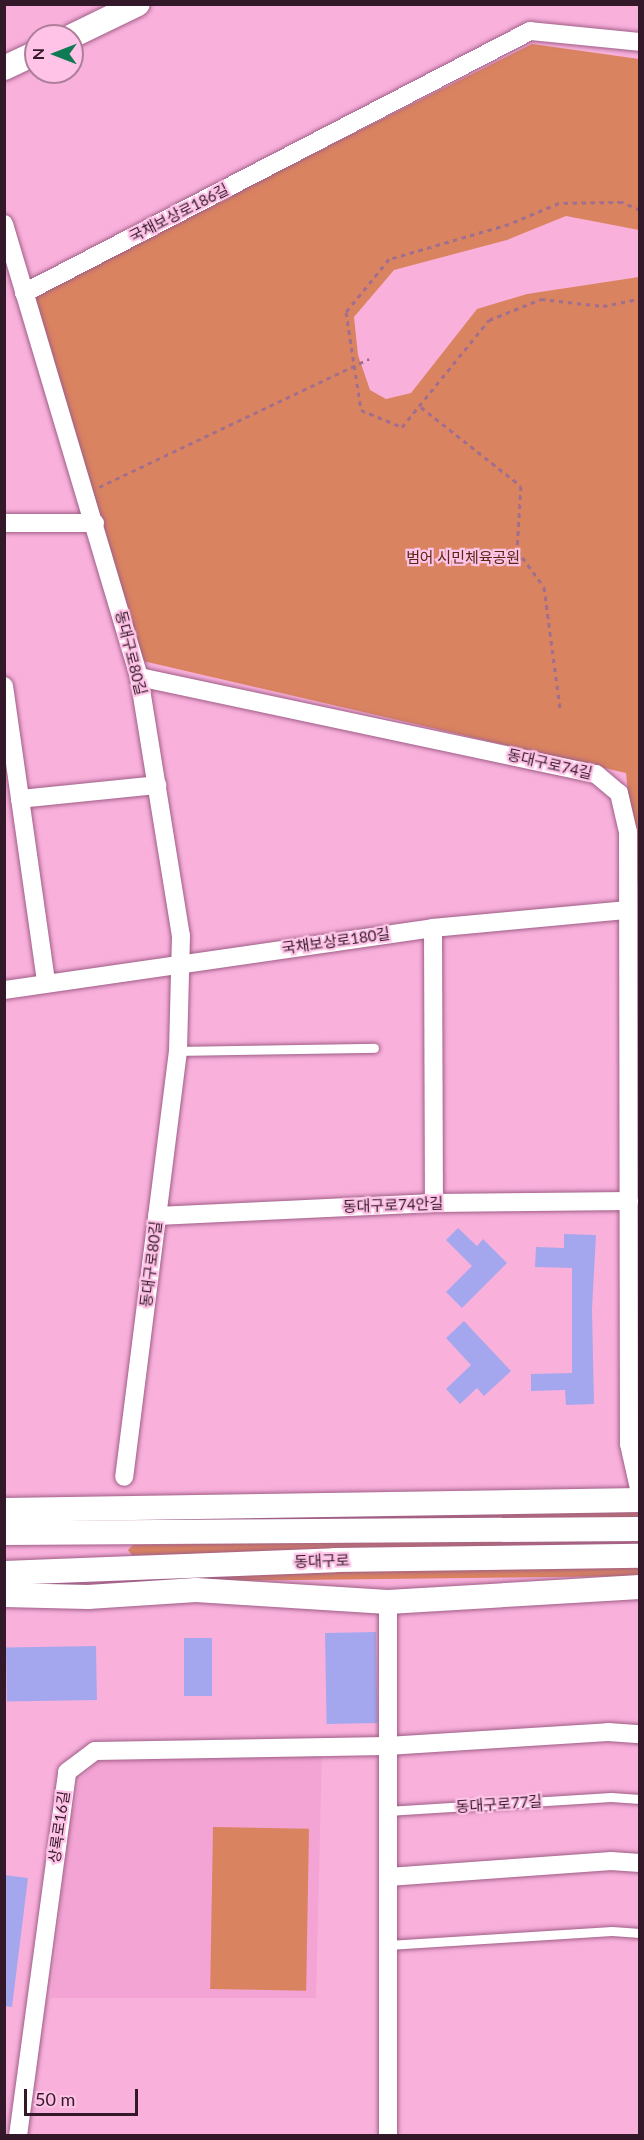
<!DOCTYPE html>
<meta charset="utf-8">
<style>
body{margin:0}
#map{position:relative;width:644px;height:2140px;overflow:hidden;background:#f9b1dc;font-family:Lato,"Noto Sans KR",sans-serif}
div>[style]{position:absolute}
.built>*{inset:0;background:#f3a4d4}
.green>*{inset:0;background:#da8360;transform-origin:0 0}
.building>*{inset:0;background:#a5a7ee;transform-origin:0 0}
.path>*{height:3px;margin-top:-1.5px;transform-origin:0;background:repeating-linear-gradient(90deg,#a26e8e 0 4.5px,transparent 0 9px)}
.roads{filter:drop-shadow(0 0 2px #9f5e87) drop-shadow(0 0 2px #9f5e87)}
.lane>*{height:9px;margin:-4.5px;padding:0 4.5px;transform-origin:4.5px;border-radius:4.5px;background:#fff}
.street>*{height:18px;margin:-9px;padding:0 9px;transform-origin:9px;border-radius:9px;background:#fff}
.secondary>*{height:24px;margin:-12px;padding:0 12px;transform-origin:12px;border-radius:12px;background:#fff}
span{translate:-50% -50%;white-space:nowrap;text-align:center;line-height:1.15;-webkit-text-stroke:4.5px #fec3e6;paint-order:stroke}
.street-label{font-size:15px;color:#331829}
.park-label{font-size:15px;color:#592813}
.frame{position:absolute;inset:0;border:6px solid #331829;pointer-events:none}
.north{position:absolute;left:24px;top:24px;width:60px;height:60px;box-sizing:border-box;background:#fec3e6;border:2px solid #ad7f9a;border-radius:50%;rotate:270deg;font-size:16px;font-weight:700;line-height:24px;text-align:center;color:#331829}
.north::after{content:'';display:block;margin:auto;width:21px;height:27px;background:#0f7b55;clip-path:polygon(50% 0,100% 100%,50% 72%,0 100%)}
.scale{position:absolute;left:24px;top:2089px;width:114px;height:27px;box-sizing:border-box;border:3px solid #331829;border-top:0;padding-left:8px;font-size:18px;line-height:21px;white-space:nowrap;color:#331829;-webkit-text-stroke:4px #fec3e6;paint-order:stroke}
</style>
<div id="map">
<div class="built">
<i style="clip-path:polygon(322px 1751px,316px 1998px,51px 1998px,68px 1836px,80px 1779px,99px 1761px)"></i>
</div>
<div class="green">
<i style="clip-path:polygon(532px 44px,639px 59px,639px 230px,566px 216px,507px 240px,394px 270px,354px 317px,358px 355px,370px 390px,386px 399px,411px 393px,477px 309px,527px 294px,639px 277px,639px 898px,626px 773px,143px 661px,34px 294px)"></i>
<i style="clip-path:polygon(640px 1512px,639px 1523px,133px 1524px,138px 1519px)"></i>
<i style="clip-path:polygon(640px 1538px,639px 1549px,132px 1555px,128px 1550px,133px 1545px)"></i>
<i style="clip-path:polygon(640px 1565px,639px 1576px,138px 1582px,135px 1577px,139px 1572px)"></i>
<i style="left:213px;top:1827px;width:96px;height:162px;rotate:1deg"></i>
</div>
<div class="building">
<i style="clip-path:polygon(458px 1228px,477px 1246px,483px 1239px,507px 1263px,462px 1308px,446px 1292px,472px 1266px,446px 1240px)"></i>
<i style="clip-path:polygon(564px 1234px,596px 1235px,592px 1309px,594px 1404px,566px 1405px,565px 1390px,531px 1391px,531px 1374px,572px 1373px,572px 1268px,535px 1267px,536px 1247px,564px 1248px)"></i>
<i style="clip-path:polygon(464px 1321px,511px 1371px,484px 1396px,477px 1388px,460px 1404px,446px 1389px,471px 1365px,446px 1338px)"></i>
<i style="left:376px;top:1632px;width:91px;height:51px;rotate:89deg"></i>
<i style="left:184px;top:1638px;width:28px;height:58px"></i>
<i style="left:96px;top:1646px;width:54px;height:90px;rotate:89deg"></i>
<i style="clip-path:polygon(4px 1875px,28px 1878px,12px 2007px,4px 2006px)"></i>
</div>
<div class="path">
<i style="left:640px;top:210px;width:20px;rotate:-156deg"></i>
<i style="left:622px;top:202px;width:63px;rotate:179.1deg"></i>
<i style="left:559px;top:203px;width:54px;rotate:157.2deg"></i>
<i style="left:509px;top:224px;width:125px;rotate:163.7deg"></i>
<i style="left:389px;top:259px;width:68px;rotate:129.1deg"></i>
<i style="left:346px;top:312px;width:99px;rotate:81.3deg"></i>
<i style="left:361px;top:410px;width:44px;rotate:22.5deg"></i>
<i style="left:402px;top:427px;width:138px;rotate:-50.9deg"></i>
<i style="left:489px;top:320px;width:56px;rotate:-22deg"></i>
<i style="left:541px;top:299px;width:62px;rotate:6.4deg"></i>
<i style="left:603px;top:306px;width:38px;rotate:-11deg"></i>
<i style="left:421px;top:407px;width:127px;rotate:38.3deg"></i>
<i style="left:521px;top:486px;width:64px;rotate:93.6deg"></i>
<i style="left:517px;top:550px;width:46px;rotate:53.9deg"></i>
<i style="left:544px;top:587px;width:122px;rotate:82.5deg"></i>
<i style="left:99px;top:487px;width:299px;rotate:-25.4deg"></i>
</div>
<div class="roads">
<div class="lane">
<i style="left:178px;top:1051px;width:196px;rotate:-0.9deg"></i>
<i style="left:387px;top:1811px;width:224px;rotate:-3.6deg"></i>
<i style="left:611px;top:1797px;width:29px;rotate:4deg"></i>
<i style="left:388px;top:1945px;width:224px;rotate:-3.6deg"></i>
<i style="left:612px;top:1931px;width:28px;rotate:4deg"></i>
</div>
<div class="street">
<i style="left:4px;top:224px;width:473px;rotate:73.4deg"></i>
<i style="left:139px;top:677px;width:262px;rotate:80.8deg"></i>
<i style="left:181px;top:936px;width:115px;rotate:91.5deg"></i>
<i style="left:178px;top:1051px;width:429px;rotate:97.2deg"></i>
<i style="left:24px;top:293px;width:570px;rotate:-27.37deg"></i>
<i style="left:530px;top:31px;width:111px;rotate:5.7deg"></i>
<i style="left:4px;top:523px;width:91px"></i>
<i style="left:139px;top:677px;width:467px;rotate:12deg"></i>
<i style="left:596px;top:774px;width:30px;rotate:40deg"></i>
<i style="left:619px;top:793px;width:40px;rotate:77deg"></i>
<i style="left:628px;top:832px;width:612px;rotate:89.91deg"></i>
<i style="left:629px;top:1444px;width:50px;rotate:77.3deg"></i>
<i style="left:4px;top:686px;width:298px;rotate:81.9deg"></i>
<i style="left:20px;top:799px;width:138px;rotate:-5.8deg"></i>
<i style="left:433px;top:928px;width:275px;rotate:89.8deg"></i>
<i style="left:4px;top:990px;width:433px;rotate:-8.2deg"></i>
<i style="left:433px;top:928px;width:195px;rotate:-5.3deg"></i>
<i style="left:157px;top:1216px;width:277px;rotate:-2.7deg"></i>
<i style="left:434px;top:1203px;width:195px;rotate:-0.6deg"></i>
<i style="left:388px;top:1877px;width:224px;rotate:-4.1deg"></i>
<i style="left:611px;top:1861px;width:29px;rotate:4deg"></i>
<i style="left:18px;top:2136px;width:367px;rotate:-82.3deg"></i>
<i style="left:67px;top:1772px;width:35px;rotate:-37deg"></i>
<i style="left:95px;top:1751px;width:292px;rotate:-1deg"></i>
<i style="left:387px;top:1746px;width:221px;rotate:-3.6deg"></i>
<i style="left:608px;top:1732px;width:32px;rotate:4deg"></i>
<i style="left:388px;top:2136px;width:534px;rotate:-90deg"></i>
</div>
<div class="secondary">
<i style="left:72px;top:36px;width:73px;rotate:-25.9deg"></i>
<i style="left:4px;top:68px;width:35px;rotate:-25deg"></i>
<i style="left:4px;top:1510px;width:636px;rotate:-0.9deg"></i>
<i style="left:4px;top:1533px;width:636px;rotate:-0.36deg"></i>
<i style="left:4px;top:1573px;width:331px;rotate:-2.2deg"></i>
<i style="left:335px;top:1560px;width:305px;rotate:-0.8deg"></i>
<i style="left:4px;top:1595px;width:84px;rotate:1.4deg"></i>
<i style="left:88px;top:1597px;width:108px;rotate:-3.7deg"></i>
<i style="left:196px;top:1590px;width:192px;rotate:3.6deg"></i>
<i style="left:388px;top:1602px;width:252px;rotate:-3.4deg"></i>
</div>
</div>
<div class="street-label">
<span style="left:179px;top:213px;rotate:-27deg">국채보상로186길</span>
<span style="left:131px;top:653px;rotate:76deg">동대구로80길</span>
<span style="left:550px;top:764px;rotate:13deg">동대구로74길</span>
<span style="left:336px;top:941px;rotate:-8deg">국채보상로180길</span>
<span style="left:393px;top:1205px;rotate:-2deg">동대구로74안길</span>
<span style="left:151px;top:1264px;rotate:-83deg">동대구로80길</span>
<span style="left:322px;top:1561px;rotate:-2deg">동대구로</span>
<span style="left:499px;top:1804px;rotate:-4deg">동대구로77길</span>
<span style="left:59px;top:1827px;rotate:-82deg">상록로16길</span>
</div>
<div class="park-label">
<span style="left:463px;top:558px">범어 시민체육공원</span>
</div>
<div class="frame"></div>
<div class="north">N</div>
<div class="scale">50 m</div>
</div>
